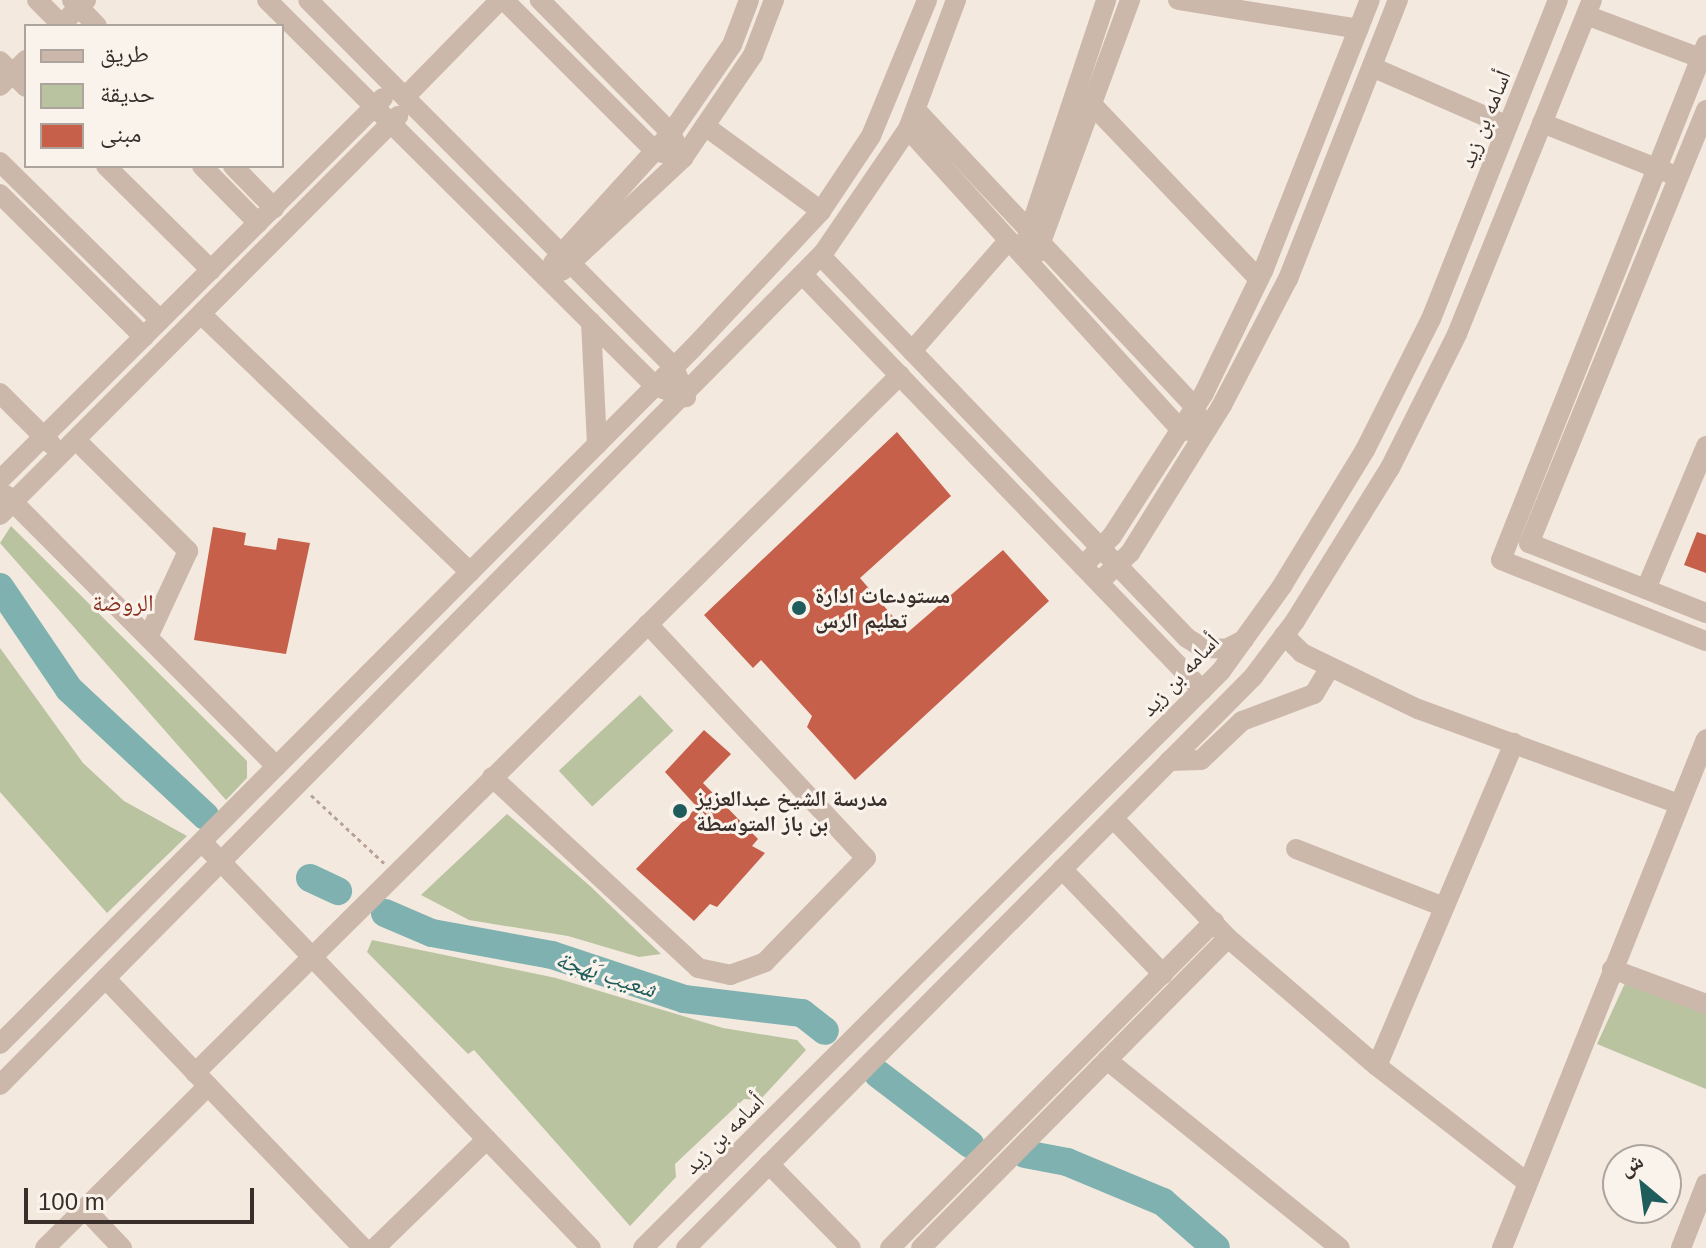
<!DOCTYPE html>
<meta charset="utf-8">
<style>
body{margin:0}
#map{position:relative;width:1706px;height:1248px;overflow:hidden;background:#f3e9df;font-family:Helvetica,"Noto Naskh Arabic",sans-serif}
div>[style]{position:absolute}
.green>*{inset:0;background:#b9c39f;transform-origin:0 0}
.river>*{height:28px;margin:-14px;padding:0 14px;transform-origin:14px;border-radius:14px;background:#7eb1af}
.building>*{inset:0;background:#c6604a}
.path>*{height:3px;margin-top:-1.5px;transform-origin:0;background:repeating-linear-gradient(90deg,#b8a295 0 4px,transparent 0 8px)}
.minor>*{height:20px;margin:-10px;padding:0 10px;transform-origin:10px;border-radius:10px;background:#ccb8ab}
.dots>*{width:22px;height:22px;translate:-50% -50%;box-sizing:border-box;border:4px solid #faf3ec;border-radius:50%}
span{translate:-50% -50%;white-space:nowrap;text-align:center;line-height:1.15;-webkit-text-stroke:6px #faf3ec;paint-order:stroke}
.street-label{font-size:22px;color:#3a2e2a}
.poi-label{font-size:22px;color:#3a2e2a;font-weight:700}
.left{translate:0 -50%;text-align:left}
.neighbourhood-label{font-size:24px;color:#893422}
.water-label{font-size:24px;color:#1f5c5c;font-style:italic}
.legend{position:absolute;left:24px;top:24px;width:260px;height:144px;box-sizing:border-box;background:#faf3ec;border:2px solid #ada49e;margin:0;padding:10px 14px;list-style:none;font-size:24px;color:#3a2e2a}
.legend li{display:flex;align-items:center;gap:16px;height:40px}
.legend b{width:40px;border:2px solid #ada49e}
.north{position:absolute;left:1602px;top:1144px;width:80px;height:80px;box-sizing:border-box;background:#faf3ec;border:2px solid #ada49e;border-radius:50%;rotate:331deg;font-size:22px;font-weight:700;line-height:32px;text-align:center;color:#3a2e2a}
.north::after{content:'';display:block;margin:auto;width:28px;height:36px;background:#1f5c5c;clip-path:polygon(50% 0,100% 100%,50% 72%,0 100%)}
.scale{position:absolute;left:24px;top:1188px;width:230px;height:36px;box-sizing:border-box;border:4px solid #3a2e2a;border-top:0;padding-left:10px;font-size:24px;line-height:28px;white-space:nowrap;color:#3a2e2a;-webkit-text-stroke:6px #faf3ec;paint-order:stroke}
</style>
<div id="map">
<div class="green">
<i style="clip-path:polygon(11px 526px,247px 761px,247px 778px,226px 800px,0 543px)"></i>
<i style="clip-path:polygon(0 648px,83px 763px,124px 801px,187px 836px,107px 913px,0 792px)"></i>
<i style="left:640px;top:695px;width:49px;height:111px;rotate:47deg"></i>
<i style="clip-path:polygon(507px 814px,590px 886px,661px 954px,639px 957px,568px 936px,469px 920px,421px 895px)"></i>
<i style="clip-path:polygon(372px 940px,556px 978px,723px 1028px,797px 1040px,806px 1050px,760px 1100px,744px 1099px,675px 1164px,676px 1177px,630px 1226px,474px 1050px,468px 1054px,367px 952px)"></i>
<i style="clip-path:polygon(1626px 981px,1706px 1011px,1706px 1089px,1597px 1044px)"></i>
</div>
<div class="river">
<i style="left:0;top:587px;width:123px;rotate:55.9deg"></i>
<i style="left:69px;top:689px;width:186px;rotate:43deg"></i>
<i style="left:310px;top:878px;width:31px;rotate:25deg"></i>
<i style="left:385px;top:913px;width:51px;rotate:23.1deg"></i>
<i style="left:432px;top:933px;width:122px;rotate:10.4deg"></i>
<i style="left:552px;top:955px;width:139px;rotate:18.4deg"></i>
<i style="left:684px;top:999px;width:119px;rotate:6.8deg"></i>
<i style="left:802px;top:1013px;width:29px;rotate:38deg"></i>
<i style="left:878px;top:1074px;width:116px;rotate:37.3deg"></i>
<i style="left:1025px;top:1154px;width:43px;rotate:10.8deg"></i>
<i style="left:1067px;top:1162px;width:104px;rotate:22.6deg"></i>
<i style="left:1163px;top:1202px;width:70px;rotate:41deg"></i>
</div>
<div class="building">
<i style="clip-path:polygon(897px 432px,951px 496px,860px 578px,907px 633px,1003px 550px,1049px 601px,855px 780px,807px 727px,812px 716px,761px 660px,753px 668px,704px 615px)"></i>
<i style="clip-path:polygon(213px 527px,246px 533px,244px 545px,276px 550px,278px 538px,310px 543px,286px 654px,194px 640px)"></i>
<i style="clip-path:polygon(1697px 532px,1706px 535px,1706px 573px,1684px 565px)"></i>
<i style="clip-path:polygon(704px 730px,731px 754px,703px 783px,758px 839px,752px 846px,765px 853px,717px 907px,710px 904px,694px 921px,636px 869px,697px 807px,665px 772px)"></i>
</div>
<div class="path">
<i style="left:311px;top:795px;width:100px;rotate:43deg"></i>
</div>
<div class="minor">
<i style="left:37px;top:0;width:37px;rotate:45deg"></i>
<i style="left:72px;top:0;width:36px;rotate:46deg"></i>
<i style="left:267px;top:0;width:547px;rotate:44.85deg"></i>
<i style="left:655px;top:386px;width:33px;rotate:20deg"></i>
<i style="left:686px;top:397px;width:32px;rotate:-112deg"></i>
<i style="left:674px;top:367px;width:518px;rotate:-134.92deg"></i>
<i style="left:504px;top:0;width:214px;rotate:45deg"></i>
<i style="left:655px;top:151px;width:29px;rotate:14deg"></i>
<i style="left:683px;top:158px;width:28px;rotate:-116deg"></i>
<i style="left:671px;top:133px;width:187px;rotate:-134.6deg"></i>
<i style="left:1178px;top:0;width:183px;rotate:9.1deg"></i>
<i style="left:1586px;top:15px;width:128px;rotate:20.6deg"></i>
<i style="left:60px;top:26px;width:37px;rotate:-45deg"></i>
<i style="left:1706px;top:45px;width:554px;rotate:111.71deg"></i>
<i style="left:1501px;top:560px;width:220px;rotate:21.6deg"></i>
<i style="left:0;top:61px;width:37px;rotate:45deg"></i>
<i style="left:1372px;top:67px;width:148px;rotate:23.5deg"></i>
<i style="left:0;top:86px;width:37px;rotate:-45deg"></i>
<i style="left:1082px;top:94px;width:256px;rotate:46.3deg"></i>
<i style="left:405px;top:97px;width:136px;rotate:-45.6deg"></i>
<i style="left:1706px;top:110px;width:468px;rotate:112.2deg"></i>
<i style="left:1529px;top:543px;width:190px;rotate:21.6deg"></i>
<i style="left:1542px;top:123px;width:136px;rotate:21.5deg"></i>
<i style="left:705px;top:126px;width:144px;rotate:36.2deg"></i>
<i style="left:908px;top:129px;width:406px;rotate:47.8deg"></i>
<i style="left:1181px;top:430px;width:23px;rotate:7deg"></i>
<i style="left:1204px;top:433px;width:28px;rotate:-109deg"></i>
<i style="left:1195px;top:407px;width:406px;rotate:-133.2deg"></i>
<i style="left:0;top:162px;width:225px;rotate:44.6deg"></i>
<i style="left:106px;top:166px;width:148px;rotate:44.7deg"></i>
<i style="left:202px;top:166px;width:80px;rotate:45.5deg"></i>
<i style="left:233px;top:166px;width:59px;rotate:45.7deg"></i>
<i style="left:0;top:194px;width:203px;rotate:44.8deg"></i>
<i style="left:1027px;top:238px;width:251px;rotate:-71.6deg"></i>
<i style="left:1037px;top:253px;width:270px;rotate:-69.8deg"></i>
<i style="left:821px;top:256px;width:529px;rotate:46.23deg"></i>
<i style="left:1187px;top:638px;width:19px;rotate:32deg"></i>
<i style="left:1203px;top:648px;width:23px;rotate:2deg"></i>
<i style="left:1226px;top:649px;width:20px;rotate:-27deg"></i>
<i style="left:553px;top:263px;width:176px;rotate:-47.8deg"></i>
<i style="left:671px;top:133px;width:107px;rotate:-55.3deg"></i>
<i style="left:732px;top:45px;width:48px;rotate:-69.3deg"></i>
<i style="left:562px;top:271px;width:166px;rotate:-43deg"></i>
<i style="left:683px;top:158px;width:125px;rotate:-55.8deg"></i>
<i style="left:753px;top:55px;width:59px;rotate:-69.1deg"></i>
<i style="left:803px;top:275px;width:576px;rotate:46.13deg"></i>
<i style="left:201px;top:314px;width:373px;rotate:43.8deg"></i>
<i style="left:591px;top:322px;width:123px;rotate:87.2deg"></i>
<i style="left:912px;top:351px;width:147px;rotate:-48.9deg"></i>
<i style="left:0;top:393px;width:72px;rotate:45deg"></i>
<i style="left:76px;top:440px;width:158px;rotate:44.7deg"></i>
<i style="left:188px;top:551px;width:95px;rotate:114.9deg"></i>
<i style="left:0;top:480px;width:541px;rotate:-44.93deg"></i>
<i style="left:6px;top:495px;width:383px;rotate:45.1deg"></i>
<i style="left:0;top:515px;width:564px;rotate:-45.07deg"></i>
<i style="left:1083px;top:566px;width:42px;rotate:-46deg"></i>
<i style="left:1112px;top:536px;width:170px;rotate:-57.2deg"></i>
<i style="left:1204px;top:393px;width:136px;rotate:-64.2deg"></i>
<i style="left:1263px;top:271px;width:291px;rotate:-68.5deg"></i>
<i style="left:1099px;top:582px;width:42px;rotate:-43.1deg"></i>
<i style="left:1130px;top:553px;width:174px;rotate:-58.1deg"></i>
<i style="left:1222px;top:405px;width:142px;rotate:-62.4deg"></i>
<i style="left:1288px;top:279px;width:300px;rotate:-68.5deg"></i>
<i style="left:1646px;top:589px;width:155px;rotate:-67.2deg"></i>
<i style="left:1284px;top:635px;width:25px;rotate:45deg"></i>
<i style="left:1302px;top:653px;width:129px;rotate:25.8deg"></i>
<i style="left:1418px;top:709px;width:278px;rotate:20deg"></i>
<i style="left:1169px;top:761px;width:32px;rotate:-2deg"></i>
<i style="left:1201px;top:760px;width:57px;rotate:-43.6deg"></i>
<i style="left:1242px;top:721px;width:77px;rotate:-20.6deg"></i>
<i style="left:1314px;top:694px;width:31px;rotate:-59deg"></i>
<i style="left:492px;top:777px;width:281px;rotate:42.8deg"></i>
<i style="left:698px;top:968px;width:33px;rotate:12deg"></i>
<i style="left:730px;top:975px;width:37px;rotate:-20deg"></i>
<i style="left:765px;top:962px;width:145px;rotate:-45.8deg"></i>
<i style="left:866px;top:858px;width:320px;rotate:-133deg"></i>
<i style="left:1113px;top:818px;width:166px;rotate:46.2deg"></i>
<i style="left:1228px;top:938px;width:196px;rotate:40.7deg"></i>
<i style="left:1377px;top:1066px;width:187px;rotate:37.8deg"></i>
<i style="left:202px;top:842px;width:562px;rotate:46.23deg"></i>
<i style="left:1296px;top:849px;width:159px;rotate:21.4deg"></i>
<i style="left:1062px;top:869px;width:146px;rotate:46.1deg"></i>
<i style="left:1612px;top:969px;width:100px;rotate:20.4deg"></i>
<i style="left:106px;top:979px;width:372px;rotate:46.3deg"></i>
<i style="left:0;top:1044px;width:982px;rotate:-45.12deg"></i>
<i style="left:693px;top:348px;width:187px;rotate:-46.9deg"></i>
<i style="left:821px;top:211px;width:90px;rotate:-56.3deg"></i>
<i style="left:871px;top:136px;width:147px;rotate:-67.6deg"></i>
<i style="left:1107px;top:1060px;width:299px;rotate:38.9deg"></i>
<i style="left:1377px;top:1066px;width:351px;rotate:-67deg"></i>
<i style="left:195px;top:1073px;width:992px;rotate:-44.71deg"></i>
<i style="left:0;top:1085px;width:1172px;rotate:-45.31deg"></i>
<i style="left:824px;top:252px;width:149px;rotate:-55.7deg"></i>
<i style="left:908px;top:129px;width:138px;rotate:-69.6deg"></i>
<i style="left:769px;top:1164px;width:117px;rotate:45.7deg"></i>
<i style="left:85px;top:1209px;width:54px;rotate:46.5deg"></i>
<i style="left:45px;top:1248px;width:230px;rotate:-44.8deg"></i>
<i style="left:375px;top:1248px;width:156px;rotate:-44.2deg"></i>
<i style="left:643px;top:1248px;width:817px;rotate:-44.95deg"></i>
<i style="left:1221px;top:671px;width:105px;rotate:-54.3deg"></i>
<i style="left:1282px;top:586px;width:159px;rotate:-58.6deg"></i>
<i style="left:1365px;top:450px;width:147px;rotate:-63.3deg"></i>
<i style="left:1431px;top:319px;width:343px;rotate:-68.3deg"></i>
<i style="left:686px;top:1248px;width:805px;rotate:-45.2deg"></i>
<i style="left:1253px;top:677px;width:70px;rotate:-53.1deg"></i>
<i style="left:1295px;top:621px;width:180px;rotate:-58.2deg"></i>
<i style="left:1390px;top:468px;width:150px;rotate:-63.4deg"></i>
<i style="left:1457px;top:334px;width:360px;rotate:-68deg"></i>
<i style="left:890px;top:1248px;width:460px;rotate:-45.2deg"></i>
<i style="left:921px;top:1248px;width:436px;rotate:-45.3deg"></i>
<i style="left:1502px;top:1248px;width:548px;rotate:-68.16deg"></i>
<i style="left:1681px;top:1248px;width:69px;rotate:-68.7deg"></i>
</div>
<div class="dots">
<i style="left:799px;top:608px;background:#1f5c5c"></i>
<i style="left:680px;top:811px;background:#1f5c5c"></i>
</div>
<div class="street-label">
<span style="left:1485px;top:119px;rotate:-68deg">أسامه بن زيد</span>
<span style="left:1180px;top:675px;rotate:-47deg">أسامه بن زيد</span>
<span style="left:724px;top:1134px;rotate:-45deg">أسامه بن زيد</span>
</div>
<div class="poi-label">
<span class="left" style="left:815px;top:608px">مستودعات ادارة<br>تعليم الرس</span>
<span class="left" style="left:696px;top:811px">مدرسة الشيخ عبدالعزيز<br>بن باز المتوسطة</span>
</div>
<div class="neighbourhood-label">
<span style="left:123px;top:603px">الروضة</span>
</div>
<div class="water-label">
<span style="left:606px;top:974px;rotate:18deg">شعيب بَهْجة</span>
</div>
<ul class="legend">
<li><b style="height:10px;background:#ccb8ab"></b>طريق</li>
<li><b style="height:22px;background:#b9c39f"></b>حديقة</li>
<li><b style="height:22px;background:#c6604a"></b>مبنى</li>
</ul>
<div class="north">ش</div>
<div class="scale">100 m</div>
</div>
